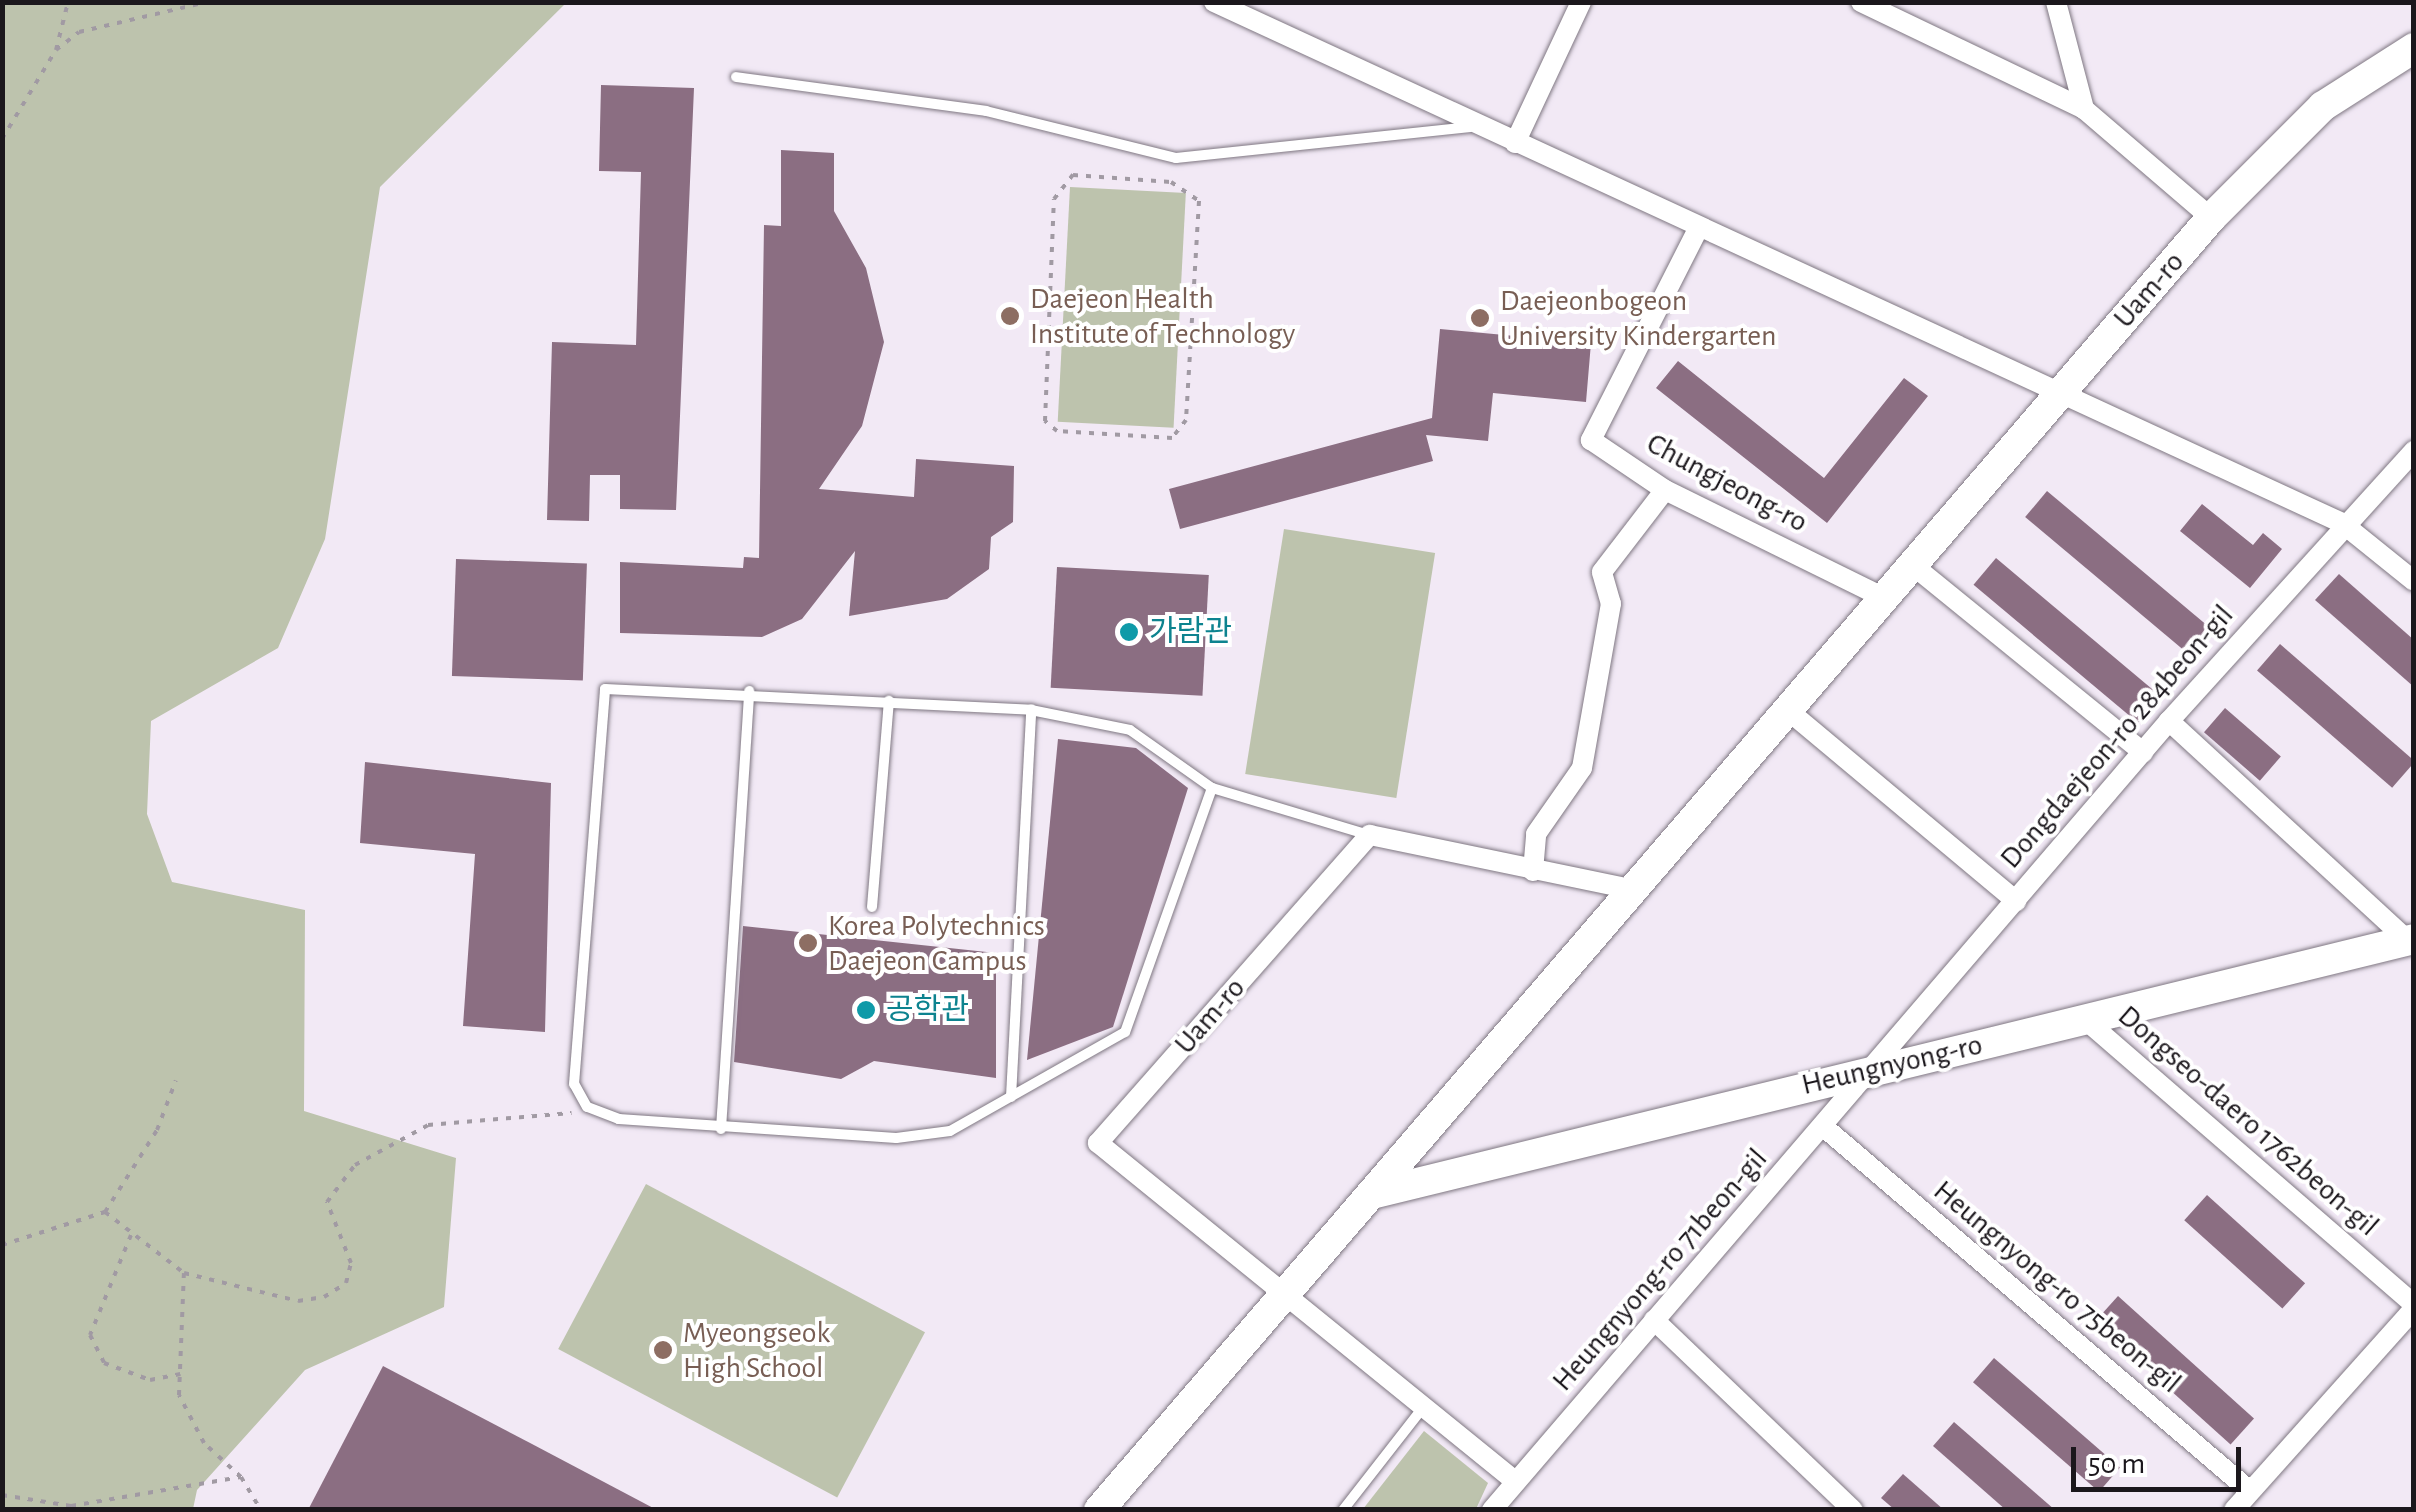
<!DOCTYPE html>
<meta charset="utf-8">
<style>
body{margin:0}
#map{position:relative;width:2416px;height:1512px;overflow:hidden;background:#f2e9f5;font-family:"Alegreya Sans","Noto Sans KR",sans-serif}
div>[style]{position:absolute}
.green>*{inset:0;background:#bdc3ad;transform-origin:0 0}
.building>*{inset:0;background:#8b6e82;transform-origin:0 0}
.path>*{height:4px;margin-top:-2px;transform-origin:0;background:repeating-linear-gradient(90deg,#a19aa3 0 5px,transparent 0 13px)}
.roads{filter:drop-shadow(0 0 2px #7f7782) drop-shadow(0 0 2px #7f7782)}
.service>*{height:10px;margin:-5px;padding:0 5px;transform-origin:5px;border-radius:5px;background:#fff}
.minor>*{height:20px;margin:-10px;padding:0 10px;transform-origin:10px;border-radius:10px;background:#fff}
.secondary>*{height:30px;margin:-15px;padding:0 15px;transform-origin:15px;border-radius:15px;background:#fff}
.dots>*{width:28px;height:28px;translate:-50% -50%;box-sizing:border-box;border:5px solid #fff;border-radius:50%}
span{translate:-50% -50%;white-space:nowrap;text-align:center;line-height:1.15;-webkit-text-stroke:8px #fff;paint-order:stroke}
.street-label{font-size:30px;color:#1b171c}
.education-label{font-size:30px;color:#785e54}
.left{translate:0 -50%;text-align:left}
.culture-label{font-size:30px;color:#0d838f}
.frame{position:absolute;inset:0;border:5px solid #1b171c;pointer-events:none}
.scale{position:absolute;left:2071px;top:1447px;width:170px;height:45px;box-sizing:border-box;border:5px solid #1b171c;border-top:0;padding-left:12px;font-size:30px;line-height:35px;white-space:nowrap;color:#1b171c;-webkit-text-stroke:8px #fff;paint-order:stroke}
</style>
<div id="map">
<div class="green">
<i style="clip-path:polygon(3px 2px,566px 3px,380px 187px,325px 539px,278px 648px,151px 721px,147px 814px,172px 882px,305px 910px,304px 1111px,456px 1158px,444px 1307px,305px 1370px,197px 1490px,193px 1509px,3px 1509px)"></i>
<i style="left:1070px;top:187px;width:116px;height:235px;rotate:3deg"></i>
<i style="left:1284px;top:529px;width:153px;height:248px;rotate:9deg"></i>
<i style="left:646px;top:1184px;width:316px;height:187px;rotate:28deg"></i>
<i style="clip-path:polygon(1424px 1431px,1488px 1483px,1476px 1509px,1363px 1509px)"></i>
</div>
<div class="building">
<i style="clip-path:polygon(601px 85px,694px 88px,676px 510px,620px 509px,620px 475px,590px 475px,589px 521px,547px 520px,552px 342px,636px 345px,641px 172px,599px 171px)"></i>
<i style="clip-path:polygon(781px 150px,834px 153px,834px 211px,866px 268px,884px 342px,862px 426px,819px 489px,914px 497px,916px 459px,1014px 466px,1013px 522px,991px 537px,989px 569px,947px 599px,849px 616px,855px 551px,802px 619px,762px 637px,620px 633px,620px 562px,743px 568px,744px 557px,759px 558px,764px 225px,781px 226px)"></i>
<i style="clip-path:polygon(1440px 329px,1591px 343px,1586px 402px,1493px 393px,1488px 441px,1426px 435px,1433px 461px,1180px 529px,1169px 489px,1432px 418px)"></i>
<i style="clip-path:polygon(1678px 361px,1824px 478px,1904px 378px,1928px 396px,1827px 523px,1656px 388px)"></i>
<i style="left:2047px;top:491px;width:215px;height:34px;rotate:40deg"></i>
<i style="clip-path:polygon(2202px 504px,2253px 545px,2263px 533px,2282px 549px,2250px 588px,2180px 531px)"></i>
<i style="left:1996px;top:558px;width:215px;height:35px;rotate:40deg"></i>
<i style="left:456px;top:559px;width:131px;height:117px;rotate:2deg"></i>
<i style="left:1057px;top:567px;width:152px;height:121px;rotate:3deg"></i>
<i style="clip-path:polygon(2339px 574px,2414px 640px,2414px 687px,2315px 600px)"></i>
<i style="left:2280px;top:644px;width:179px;height:35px;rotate:41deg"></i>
<i style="left:2225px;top:708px;width:74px;height:32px;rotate:41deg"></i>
<i style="clip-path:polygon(1058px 739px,1136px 748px,1188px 788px,1113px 1027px,1027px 1060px)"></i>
<i style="clip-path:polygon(365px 762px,551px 783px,545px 1032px,463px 1026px,475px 854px,360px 843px)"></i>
<i style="clip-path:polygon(743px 926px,996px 953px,996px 1078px,874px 1061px,841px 1079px,734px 1062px)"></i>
<i style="left:2207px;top:1195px;width:132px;height:34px;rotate:42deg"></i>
<i style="left:2118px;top:1296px;width:183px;height:35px;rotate:42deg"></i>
<i style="left:1994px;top:1358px;width:167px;height:32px;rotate:41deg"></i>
<i style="clip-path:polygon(383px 1366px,532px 1444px,657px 1510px,308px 1510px)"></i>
<i style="clip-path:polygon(1954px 1422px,2055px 1510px,2006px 1510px,1933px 1446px)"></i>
<i style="clip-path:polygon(1903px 1474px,1944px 1510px,1895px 1510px,1881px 1498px)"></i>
</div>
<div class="path">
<i style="left:56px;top:50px;width:29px;rotate:-38deg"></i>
<i style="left:79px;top:32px;width:131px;rotate:-13.2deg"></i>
<i style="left:2px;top:139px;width:104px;rotate:-58.8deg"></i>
<i style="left:56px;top:50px;width:49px;rotate:-76deg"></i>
<i style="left:1073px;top:175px;width:98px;rotate:4.1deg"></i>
<i style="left:1171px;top:182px;width:34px;rotate:34deg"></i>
<i style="left:1199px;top:201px;width:219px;rotate:93.4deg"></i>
<i style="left:1186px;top:420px;width:23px;rotate:128deg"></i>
<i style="left:1172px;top:438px;width:115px;rotate:-176.5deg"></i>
<i style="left:1057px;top:431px;width:16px;rotate:-140deg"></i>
<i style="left:1045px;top:421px;width:222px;rotate:-87.7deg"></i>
<i style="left:1054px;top:199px;width:31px;rotate:-52deg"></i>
<i style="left:105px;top:1212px;width:97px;rotate:-57.6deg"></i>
<i style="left:157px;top:1130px;width:53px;rotate:-69.2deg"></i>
<i style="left:131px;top:1235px;width:108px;rotate:112.3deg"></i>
<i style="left:90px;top:1335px;width:31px;rotate:63deg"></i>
<i style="left:104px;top:1363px;width:49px;rotate:20.3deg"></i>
<i style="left:150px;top:1380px;width:31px;rotate:-11deg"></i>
<i style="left:2px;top:1245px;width:108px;rotate:-17.8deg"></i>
<i style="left:105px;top:1212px;width:100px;rotate:37.7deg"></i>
<i style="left:241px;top:1477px;width:50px;rotate:-137.4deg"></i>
<i style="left:204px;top:1443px;width:54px;rotate:-117.5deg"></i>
<i style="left:179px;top:1395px;width:122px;rotate:-87.7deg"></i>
<i style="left:184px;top:1273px;width:117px;rotate:13.8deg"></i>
<i style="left:298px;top:1301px;width:26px;rotate:-9deg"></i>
<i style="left:324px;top:1297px;width:26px;rotate:-32deg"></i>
<i style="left:346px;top:1283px;width:21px;rotate:-76deg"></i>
<i style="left:351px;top:1263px;width:66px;rotate:-111.5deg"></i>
<i style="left:327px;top:1202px;width:46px;rotate:-52.9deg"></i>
<i style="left:355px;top:1165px;width:83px;rotate:-28.7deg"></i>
<i style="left:428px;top:1125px;width:144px;rotate:-4.8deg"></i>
<i style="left:2px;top:1495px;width:70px;rotate:9.1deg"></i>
<i style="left:71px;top:1506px;width:172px;rotate:-9.7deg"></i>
<i style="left:241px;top:1477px;width:39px;rotate:59deg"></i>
</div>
<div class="roads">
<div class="service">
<i style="left:736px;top:77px;width:252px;rotate:7.7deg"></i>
<i style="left:986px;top:111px;width:196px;rotate:13.9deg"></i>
<i style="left:1176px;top:158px;width:296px;rotate:-6deg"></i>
<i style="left:1212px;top:788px;width:259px;rotate:109.6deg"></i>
<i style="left:1125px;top:1032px;width:201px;rotate:150.5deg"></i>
<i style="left:950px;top:1131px;width:54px;rotate:172.6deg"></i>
<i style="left:896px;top:1138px;width:278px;rotate:-176.1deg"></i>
<i style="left:619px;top:1119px;width:34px;rotate:-159deg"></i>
<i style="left:587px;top:1107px;width:26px;rotate:-119deg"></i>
<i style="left:574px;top:1084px;width:396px;rotate:-85.5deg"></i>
<i style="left:605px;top:689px;width:427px;rotate:2.8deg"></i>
<i style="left:1031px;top:710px;width:101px;rotate:11.4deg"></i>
<i style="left:1130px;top:730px;width:100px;rotate:35.3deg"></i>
<i style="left:1212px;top:788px;width:164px;rotate:16.7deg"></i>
<i style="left:872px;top:907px;width:207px;rotate:-85.3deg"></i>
<i style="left:1011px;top:1097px;width:388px;rotate:-87deg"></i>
<i style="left:721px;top:1129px;width:439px;rotate:-86.3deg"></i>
<i style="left:1343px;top:1510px;width:133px;rotate:-52deg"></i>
</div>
<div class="minor">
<i style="left:1214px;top:2px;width:1243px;rotate:24.79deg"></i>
<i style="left:2342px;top:523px;width:92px;rotate:38.9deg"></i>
<i style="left:1861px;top:2px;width:247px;rotate:25.6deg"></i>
<i style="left:2084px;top:109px;width:167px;rotate:40.6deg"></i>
<i style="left:2056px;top:2px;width:111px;rotate:75.3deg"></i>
<i style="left:1515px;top:143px;width:156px;rotate:-64.9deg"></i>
<i style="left:1698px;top:229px;width:237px;rotate:116.9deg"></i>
<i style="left:1591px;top:440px;width:89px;rotate:34deg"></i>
<i style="left:1665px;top:490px;width:247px;rotate:26.2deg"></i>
<i style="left:1915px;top:567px;width:294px;rotate:39.1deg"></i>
<i style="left:1790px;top:712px;width:295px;rotate:39.9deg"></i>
<i style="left:2169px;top:721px;width:323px;rotate:42.6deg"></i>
<i style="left:1533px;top:871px;width:37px;rotate:-85deg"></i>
<i style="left:1536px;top:834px;width:80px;rotate:-55.1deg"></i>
<i style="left:1582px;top:768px;width:167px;rotate:-80deg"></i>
<i style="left:1611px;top:604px;width:33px;rotate:-106deg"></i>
<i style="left:1602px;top:572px;width:103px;rotate:-52.5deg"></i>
<i style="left:2088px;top:1022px;width:431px;rotate:40.9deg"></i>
<i style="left:1825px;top:1128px;width:559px;rotate:40.5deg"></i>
<i style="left:1654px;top:1320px;width:275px;rotate:43.7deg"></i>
<i style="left:1515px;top:1481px;width:537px;rotate:-140.97deg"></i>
<i style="left:1098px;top:1143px;width:411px;rotate:-48.6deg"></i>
<i style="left:1370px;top:835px;width:271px;rotate:11.7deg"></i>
<i style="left:1492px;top:1510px;width:1040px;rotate:-49.37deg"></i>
<i style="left:2169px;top:721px;width:365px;rotate:-47.8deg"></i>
<i style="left:2234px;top:1510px;width:270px;rotate:-48.2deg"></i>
</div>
<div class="secondary">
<i style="left:1372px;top:1194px;width:1073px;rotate:-13.75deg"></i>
<i style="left:1099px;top:1510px;width:1705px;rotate:-49.28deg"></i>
<i style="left:2211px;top:218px;width:158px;rotate:-45deg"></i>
<i style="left:2323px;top:106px;width:108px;rotate:-32.5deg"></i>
</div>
</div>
<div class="dots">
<i style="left:1010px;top:316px;background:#8d6e63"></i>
<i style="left:1480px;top:318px;background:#8d6e63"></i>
<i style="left:1129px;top:632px;background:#0f9aa8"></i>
<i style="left:808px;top:943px;background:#8d6e63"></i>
<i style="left:866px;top:1010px;background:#0f9aa8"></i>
<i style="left:663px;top:1350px;background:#8d6e63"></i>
</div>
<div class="street-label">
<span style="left:2149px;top:290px;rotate:-49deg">Uam-ro</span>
<span style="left:1727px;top:483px;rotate:28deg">Chungjeong-ro</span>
<span style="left:2117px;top:737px;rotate:-49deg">Dongdaejeon-ro 284beon-gil</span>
<span style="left:1210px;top:1016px;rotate:-49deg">Uam-ro</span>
<span style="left:1892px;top:1065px;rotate:-13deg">Heungnyong-ro</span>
<span style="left:2248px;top:1121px;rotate:41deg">Dongseo-daero 1762beon-gil</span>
<span style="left:1660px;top:1270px;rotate:-49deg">Heungnyong-ro 71beon-gil</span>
<span style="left:2057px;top:1287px;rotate:40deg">Heungnyong-ro 75beon-gil</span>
</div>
<div class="education-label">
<span class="left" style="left:1030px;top:316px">Daejeon Health<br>Institute of Technology</span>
<span class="left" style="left:1500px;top:318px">Daejeonbogeon<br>University Kindergarten</span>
<span class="left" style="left:828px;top:943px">Korea Polytechnics<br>Daejeon Campus</span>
<span class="left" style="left:683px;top:1350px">Myeongseok<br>High School</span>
</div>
<div class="culture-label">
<span class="left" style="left:1149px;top:632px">가람관</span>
<span class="left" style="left:886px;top:1010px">공학관</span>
</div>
<div class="frame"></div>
<div class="scale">50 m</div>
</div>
